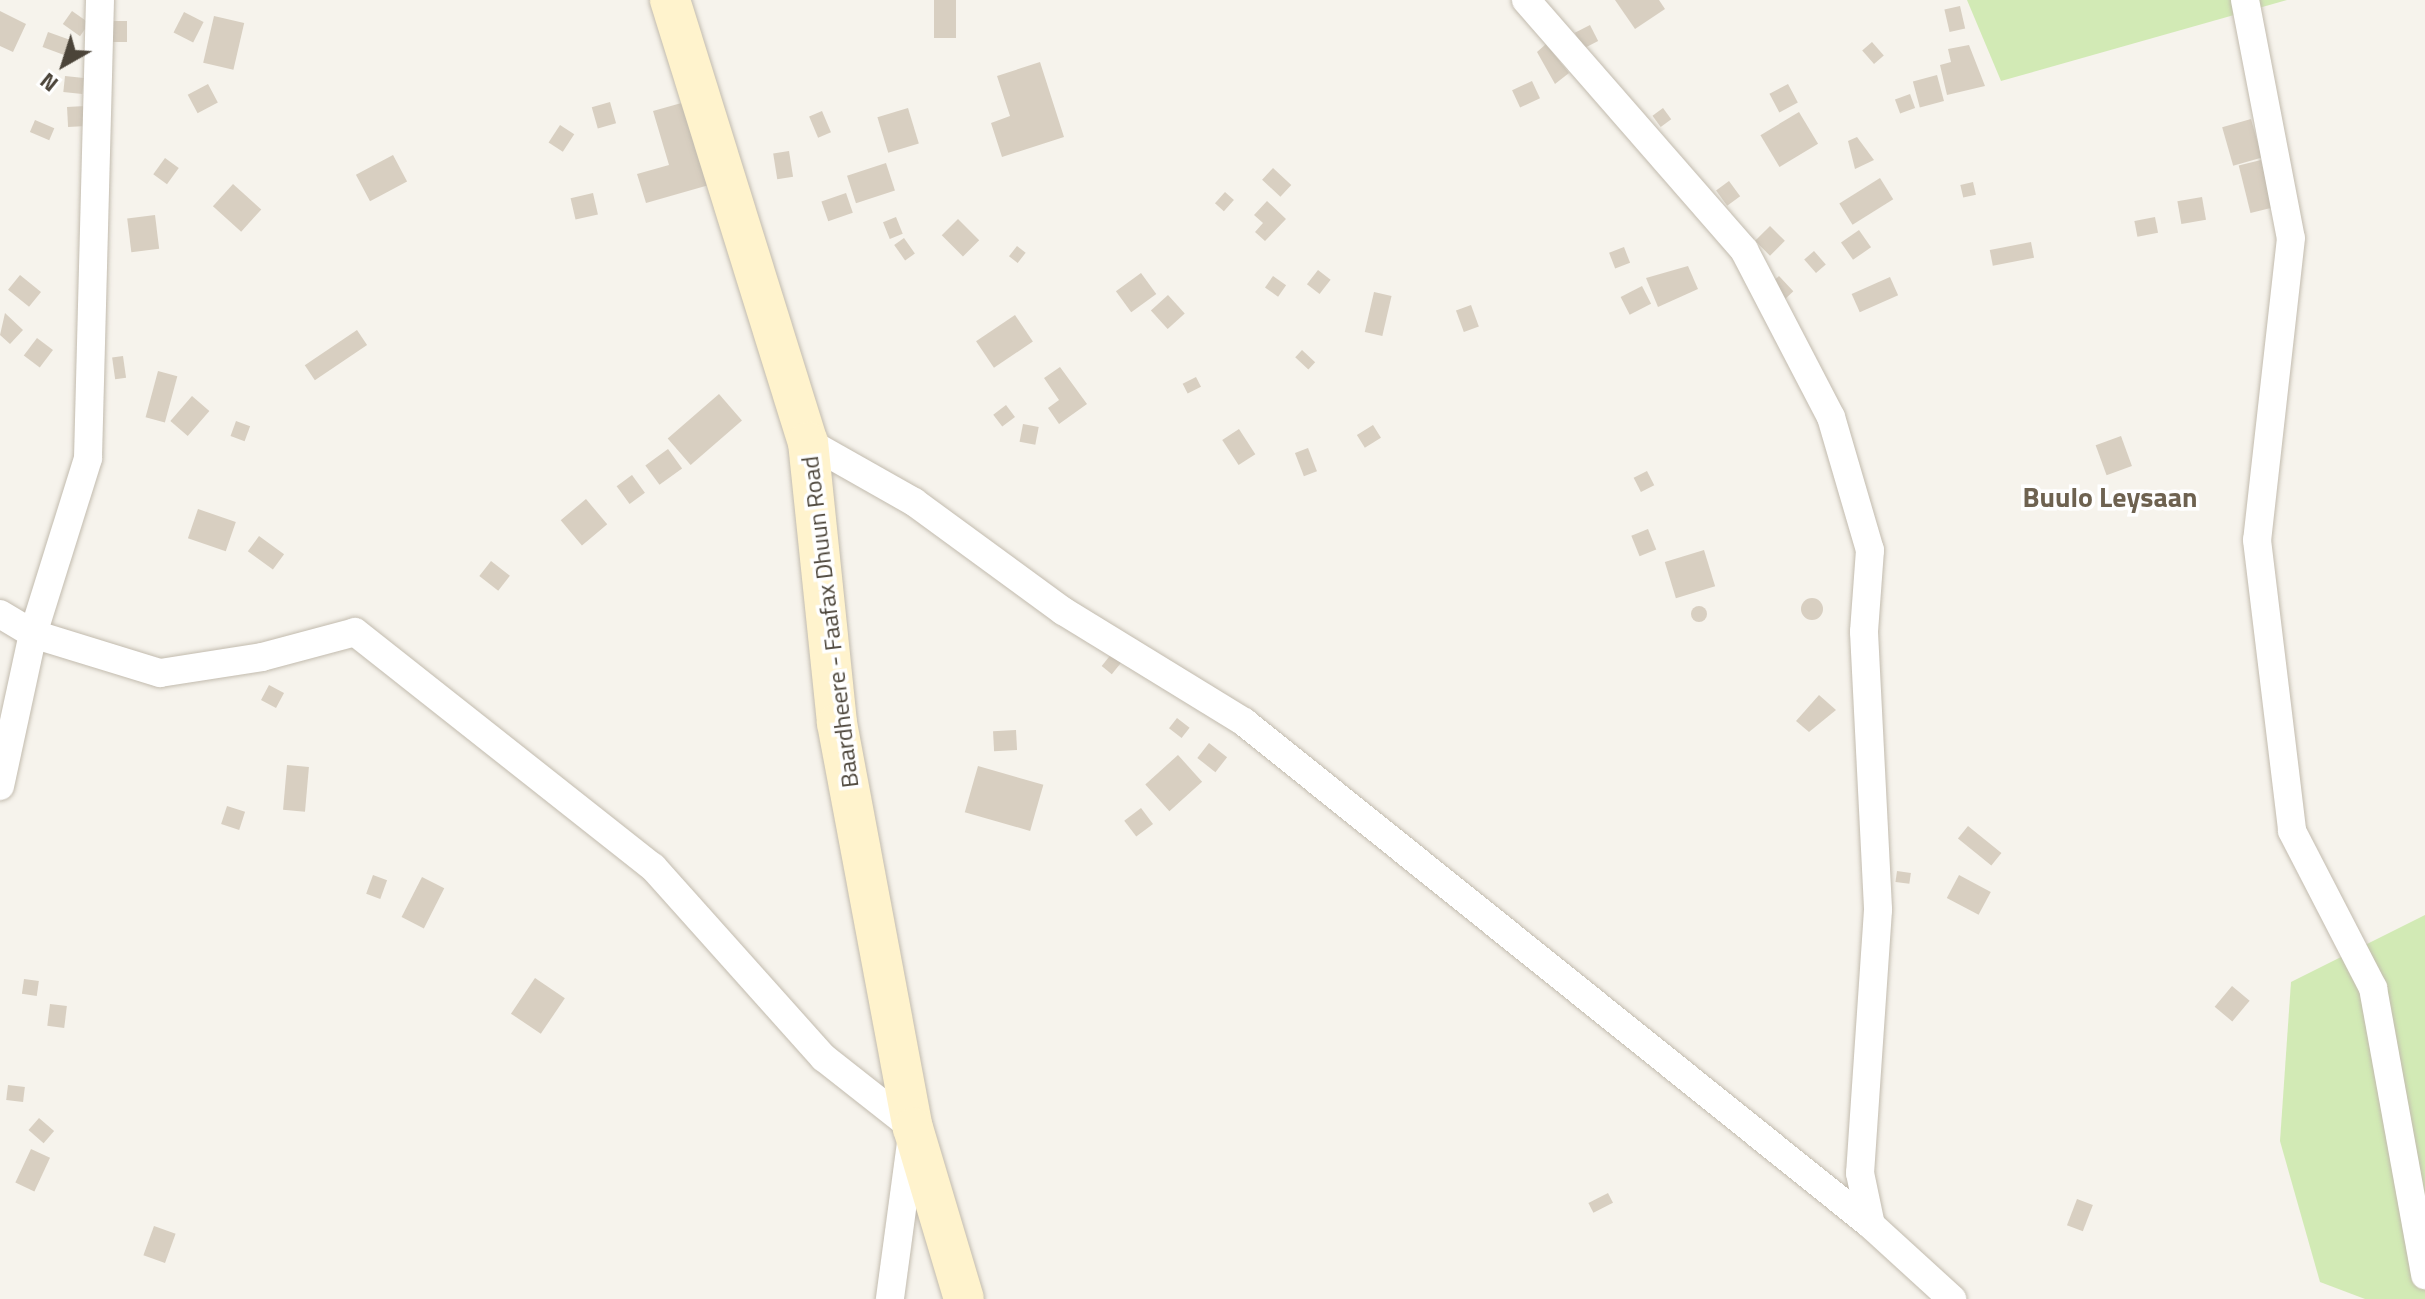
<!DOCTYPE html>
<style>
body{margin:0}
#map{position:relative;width:2425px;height:1299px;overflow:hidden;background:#f6f3ec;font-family:"Titillium Web",sans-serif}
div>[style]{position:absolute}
.green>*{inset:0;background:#d2eab5}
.building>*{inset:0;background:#d8cfc1;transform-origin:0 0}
.round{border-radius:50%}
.roads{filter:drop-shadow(0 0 2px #c2bbae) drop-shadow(0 0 2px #c2bbae)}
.minor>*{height:28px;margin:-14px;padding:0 14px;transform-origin:14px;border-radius:14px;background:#fff}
.secondary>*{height:40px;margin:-20px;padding:0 20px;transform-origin:20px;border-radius:20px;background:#fff3cd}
span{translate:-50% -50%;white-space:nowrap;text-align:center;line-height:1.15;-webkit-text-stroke:7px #fff;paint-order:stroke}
.street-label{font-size:24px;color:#4b4439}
.quarter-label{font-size:28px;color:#6e6250;font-weight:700}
.north{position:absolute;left:24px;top:24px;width:80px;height:80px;-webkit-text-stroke:6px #fff;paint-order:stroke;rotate:219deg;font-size:22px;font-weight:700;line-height:32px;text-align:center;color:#4b4439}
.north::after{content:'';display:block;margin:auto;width:28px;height:36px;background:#4b4439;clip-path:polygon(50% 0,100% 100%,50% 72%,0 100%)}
</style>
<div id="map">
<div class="green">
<i style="clip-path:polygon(1967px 0,2287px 0,2001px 81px)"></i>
<i style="clip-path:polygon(2425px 915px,2425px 1299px,2365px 1299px,2320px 1282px,2280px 1141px,2291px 982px)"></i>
</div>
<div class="building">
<i style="left:934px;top:0;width:22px;height:38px"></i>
<i style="clip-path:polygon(1615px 0,1659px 0,1665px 9px,1635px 29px)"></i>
<i style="left:1960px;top:6px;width:23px;height:16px;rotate:77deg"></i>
<i style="clip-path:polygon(0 11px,26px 24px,13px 52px,0 46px)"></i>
<i style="left:72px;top:11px;width:21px;height:16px;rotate:35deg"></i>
<i style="left:184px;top:12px;width:22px;height:23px;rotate:27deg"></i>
<i style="left:214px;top:16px;width:31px;height:48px;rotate:13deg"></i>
<i style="left:112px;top:21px;width:15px;height:21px"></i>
<i style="left:1590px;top:25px;width:18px;height:17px;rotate:63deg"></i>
<i style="left:48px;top:32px;width:23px;height:16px;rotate:20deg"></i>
<i style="left:1872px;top:42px;width:18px;height:13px;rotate:49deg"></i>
<i style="clip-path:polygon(1546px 44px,1569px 73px,1555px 84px,1537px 52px)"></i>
<i style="clip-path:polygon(1969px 45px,1985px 86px,1947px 95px,1940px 65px,1951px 62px,1948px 49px)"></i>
<i style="clip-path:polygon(1040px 62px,1064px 137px,1002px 157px,991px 123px,1010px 116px,997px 76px)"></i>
<i style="left:1937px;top:75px;width:27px;height:25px;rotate:75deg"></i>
<i style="left:65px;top:76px;width:19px;height:16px;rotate:6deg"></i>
<i style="left:1532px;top:81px;width:19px;height:22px;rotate:65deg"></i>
<i style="left:208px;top:84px;width:21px;height:23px;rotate:62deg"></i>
<i style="left:1788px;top:84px;width:21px;height:21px;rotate:62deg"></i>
<i style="left:1910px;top:94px;width:15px;height:16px;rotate:70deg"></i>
<i style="left:610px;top:102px;width:22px;height:19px;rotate:74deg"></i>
<i style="clip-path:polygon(685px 102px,709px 185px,646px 203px,637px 174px,669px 165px,653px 111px)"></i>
<i style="left:85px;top:106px;width:20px;height:18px;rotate:87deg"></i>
<i style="left:908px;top:108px;width:37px;height:32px;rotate:73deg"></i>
<i style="left:1663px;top:108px;width:14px;height:13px;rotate:54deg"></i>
<i style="left:822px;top:111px;width:23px;height:14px;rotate:67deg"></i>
<i style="left:1799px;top:112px;width:37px;height:45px;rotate:59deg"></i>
<i style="left:2251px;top:119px;width:40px;height:30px;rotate:74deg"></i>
<i style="left:35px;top:120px;width:21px;height:13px;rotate:23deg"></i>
<i style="left:560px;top:125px;width:17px;height:21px;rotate:33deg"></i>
<i style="clip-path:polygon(1857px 137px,1874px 160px,1855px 169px,1848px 141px)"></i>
<i style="left:789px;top:151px;width:26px;height:16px;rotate:81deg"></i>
<i style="left:393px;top:155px;width:30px;height:42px;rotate:62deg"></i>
<i style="left:165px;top:158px;width:17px;height:20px;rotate:36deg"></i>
<i style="left:2261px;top:160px;width:49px;height:23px;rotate:76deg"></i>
<i style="left:886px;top:163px;width:29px;height:41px;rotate:72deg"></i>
<i style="left:1273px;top:168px;width:25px;height:16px;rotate:43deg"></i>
<i style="left:1880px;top:178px;width:25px;height:48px;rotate:58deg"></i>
<i style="left:1729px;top:181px;width:19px;height:16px;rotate:54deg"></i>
<i style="left:1973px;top:182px;width:13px;height:13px;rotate:77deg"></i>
<i style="left:233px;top:184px;width:38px;height:30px;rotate:42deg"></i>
<i style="left:1225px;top:192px;width:12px;height:15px;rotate:42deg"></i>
<i style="left:593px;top:193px;width:22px;height:23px;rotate:77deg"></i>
<i style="left:846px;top:193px;width:21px;height:26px;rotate:71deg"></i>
<i style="left:2202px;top:197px;width:23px;height:25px;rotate:80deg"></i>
<i style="clip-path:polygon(1267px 201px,1286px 219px,1265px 241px,1255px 232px,1263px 223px,1254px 215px)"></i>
<i style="left:155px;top:215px;width:34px;height:28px;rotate:83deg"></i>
<i style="left:896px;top:217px;width:18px;height:14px;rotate:68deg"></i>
<i style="left:2155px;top:217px;width:16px;height:21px;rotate:79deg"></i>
<i style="left:958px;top:219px;width:30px;height:23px;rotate:45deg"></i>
<i style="left:1770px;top:226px;width:21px;height:21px;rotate:45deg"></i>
<i style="left:1859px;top:230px;width:21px;height:22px;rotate:55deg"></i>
<i style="left:904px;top:238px;width:19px;height:12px;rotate:55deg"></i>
<i style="left:2031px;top:242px;width:16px;height:42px;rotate:79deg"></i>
<i style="left:1017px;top:246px;width:11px;height:13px;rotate:38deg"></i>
<i style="left:1624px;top:247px;width:17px;height:16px;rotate:69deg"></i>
<i style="left:1814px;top:251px;width:18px;height:13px;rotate:49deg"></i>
<i style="clip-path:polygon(1688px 266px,1698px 289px,1658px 307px,1646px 278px)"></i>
<i style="left:1318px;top:270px;width:16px;height:18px;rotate:38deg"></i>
<i style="left:1141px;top:273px;width:26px;height:31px;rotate:54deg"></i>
<i style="left:20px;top:275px;width:27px;height:19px;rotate:39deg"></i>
<i style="left:1273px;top:276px;width:16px;height:14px;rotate:35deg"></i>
<i style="left:1779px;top:276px;width:21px;height:14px;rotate:47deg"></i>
<i style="left:1890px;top:277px;width:20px;height:42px;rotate:66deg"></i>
<i style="left:1642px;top:286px;width:20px;height:24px;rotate:63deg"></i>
<i style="left:1374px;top:292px;width:18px;height:41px;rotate:13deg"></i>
<i style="left:1168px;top:295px;width:25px;height:23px;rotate:48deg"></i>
<i style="left:1471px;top:305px;width:23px;height:16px;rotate:70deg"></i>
<i style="clip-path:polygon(5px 313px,23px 330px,10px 344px,0 335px)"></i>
<i style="left:1015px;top:315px;width:32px;height:47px;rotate:56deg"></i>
<i style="left:357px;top:330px;width:18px;height:63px;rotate:56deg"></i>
<i style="left:37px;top:338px;width:20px;height:22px;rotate:37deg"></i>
<i style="left:1302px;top:350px;width:18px;height:10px;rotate:43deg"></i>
<i style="left:123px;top:356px;width:22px;height:11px;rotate:82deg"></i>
<i style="clip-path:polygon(1060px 367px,1087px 404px,1059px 424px,1048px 408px,1059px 400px,1044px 378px)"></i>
<i style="left:158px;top:371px;width:20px;height:48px;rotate:15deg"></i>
<i style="left:1196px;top:377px;width:11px;height:15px;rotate:63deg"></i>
<i style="left:719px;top:394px;width:35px;height:68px;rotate:49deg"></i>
<i style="left:192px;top:396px;width:23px;height:33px;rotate:41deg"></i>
<i style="left:1006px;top:405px;width:15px;height:16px;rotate:53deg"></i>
<i style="left:236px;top:421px;width:15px;height:16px;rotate:20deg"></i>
<i style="left:1023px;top:424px;width:16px;height:18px;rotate:11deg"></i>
<i style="left:1373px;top:425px;width:15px;height:19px;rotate:58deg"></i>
<i style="left:1239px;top:429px;width:30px;height:20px;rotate:57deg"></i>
<i style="left:2121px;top:436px;width:32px;height:27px;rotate:70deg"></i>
<i style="left:1308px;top:448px;width:25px;height:14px;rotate:69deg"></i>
<i style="left:668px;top:449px;width:24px;height:28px;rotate:54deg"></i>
<i style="left:1647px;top:471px;width:16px;height:15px;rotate:63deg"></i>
<i style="left:632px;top:475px;width:22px;height:19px;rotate:54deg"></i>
<i style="left:586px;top:499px;width:33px;height:33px;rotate:50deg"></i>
<i style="left:198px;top:509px;width:40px;height:31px;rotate:19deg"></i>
<i style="left:1648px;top:529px;width:22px;height:18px;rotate:68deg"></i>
<i style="left:259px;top:536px;width:31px;height:19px;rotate:36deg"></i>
<i style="left:1704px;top:550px;width:38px;height:41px;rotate:73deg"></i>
<i style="left:491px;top:561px;width:24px;height:19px;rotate:38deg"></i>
<i class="round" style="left:1801px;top:598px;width:22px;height:22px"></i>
<i class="round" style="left:1691px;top:606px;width:16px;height:16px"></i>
<i style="left:1113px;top:652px;width:13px;height:18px;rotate:39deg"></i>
<i style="left:269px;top:685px;width:17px;height:17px;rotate:28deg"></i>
<i style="clip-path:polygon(1819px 695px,1836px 710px,1809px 732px,1796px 721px)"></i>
<i style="left:1177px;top:718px;width:16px;height:13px;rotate:38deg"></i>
<i style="left:1016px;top:730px;width:20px;height:23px;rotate:87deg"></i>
<i style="left:1209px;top:743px;width:23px;height:19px;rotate:38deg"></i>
<i style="left:1178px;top:755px;width:36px;height:44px;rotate:48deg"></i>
<i style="left:287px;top:765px;width:22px;height:45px;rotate:5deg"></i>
<i style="left:978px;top:766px;width:68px;height:48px;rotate:16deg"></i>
<i style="left:227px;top:806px;width:19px;height:19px;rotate:18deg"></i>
<i style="left:1141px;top:808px;width:20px;height:21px;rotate:53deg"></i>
<i style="left:1968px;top:826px;width:43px;height:16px;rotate:39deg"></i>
<i style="left:1897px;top:871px;width:14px;height:11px;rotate:8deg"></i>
<i style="left:373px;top:875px;width:15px;height:20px;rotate:20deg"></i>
<i style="left:1959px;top:875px;width:36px;height:26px;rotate:28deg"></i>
<i style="left:422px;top:877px;width:25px;height:45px;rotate:27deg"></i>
<i style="left:535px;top:978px;width:36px;height:43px;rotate:34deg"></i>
<i style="left:24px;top:979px;width:15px;height:15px;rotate:8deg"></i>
<i style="left:2232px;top:986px;width:23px;height:27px;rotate:40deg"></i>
<i style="left:50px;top:1004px;width:17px;height:22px;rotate:7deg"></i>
<i style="left:8px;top:1085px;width:17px;height:15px;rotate:7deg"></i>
<i style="left:39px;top:1118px;width:20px;height:16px;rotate:41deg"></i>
<i style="left:31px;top:1149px;width:21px;height:37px;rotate:25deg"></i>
<i style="left:1608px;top:1193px;width:11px;height:22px;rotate:63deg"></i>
<i style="left:2077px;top:1199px;width:17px;height:28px;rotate:21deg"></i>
<i style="left:154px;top:1226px;width:23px;height:31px;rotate:20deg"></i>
</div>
<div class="roads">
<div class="minor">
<i style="left:1526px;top:0;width:332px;rotate:48.9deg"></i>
<i style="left:1744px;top:250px;width:188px;rotate:62.5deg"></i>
<i style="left:1831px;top:417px;width:139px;rotate:73.7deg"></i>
<i style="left:1870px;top:550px;width:82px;rotate:94.2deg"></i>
<i style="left:1864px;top:632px;width:278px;rotate:87.1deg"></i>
<i style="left:1878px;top:910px;width:264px;rotate:93.9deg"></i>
<i style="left:1860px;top:1173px;width:53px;rotate:78.1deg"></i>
<i style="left:2245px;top:0;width:242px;rotate:79.1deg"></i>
<i style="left:2291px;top:238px;width:304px;rotate:96.4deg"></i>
<i style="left:2257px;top:540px;width:293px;rotate:83.1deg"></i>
<i style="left:2292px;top:831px;width:177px;rotate:62.7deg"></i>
<i style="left:2373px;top:988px;width:292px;rotate:79.7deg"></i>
<i style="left:808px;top:442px;width:122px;rotate:29.5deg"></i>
<i style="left:914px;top:502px;width:185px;rotate:36.2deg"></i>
<i style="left:1063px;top:611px;width:212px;rotate:31.5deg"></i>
<i style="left:1244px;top:722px;width:804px;rotate:38.74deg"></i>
<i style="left:1871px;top:1225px;width:110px;rotate:42.4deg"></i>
<i style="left:0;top:614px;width:39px;rotate:31deg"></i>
<i style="left:33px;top:634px;width:133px;rotate:17.1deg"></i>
<i style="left:160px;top:673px;width:103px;rotate:-8.9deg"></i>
<i style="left:262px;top:657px;width:96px;rotate:-15deg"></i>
<i style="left:355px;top:632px;width:380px;rotate:38.3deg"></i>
<i style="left:653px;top:867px;width:256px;rotate:48.2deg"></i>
<i style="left:824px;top:1058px;width:113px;rotate:38.2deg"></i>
<i style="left:913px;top:1128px;width:173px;rotate:97.7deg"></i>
<i style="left:0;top:786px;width:156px;rotate:-77.8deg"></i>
<i style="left:33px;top:634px;width:184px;rotate:-72.6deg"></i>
<i style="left:88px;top:458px;width:458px;rotate:-88.5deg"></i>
</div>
<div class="secondary">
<i style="left:670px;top:0;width:463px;rotate:72.7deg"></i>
<i style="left:808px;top:442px;width:282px;rotate:84.1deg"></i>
<i style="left:837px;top:723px;width:412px;rotate:79.4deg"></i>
<i style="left:913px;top:1128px;width:178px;rotate:73.4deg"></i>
</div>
</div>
<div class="street-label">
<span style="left:830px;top:622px;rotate:-97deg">Baardheere - Faafax Dhuun Road</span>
</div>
<div class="quarter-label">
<span style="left:2110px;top:497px">Buulo Leysaan</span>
</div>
<div class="north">N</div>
</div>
